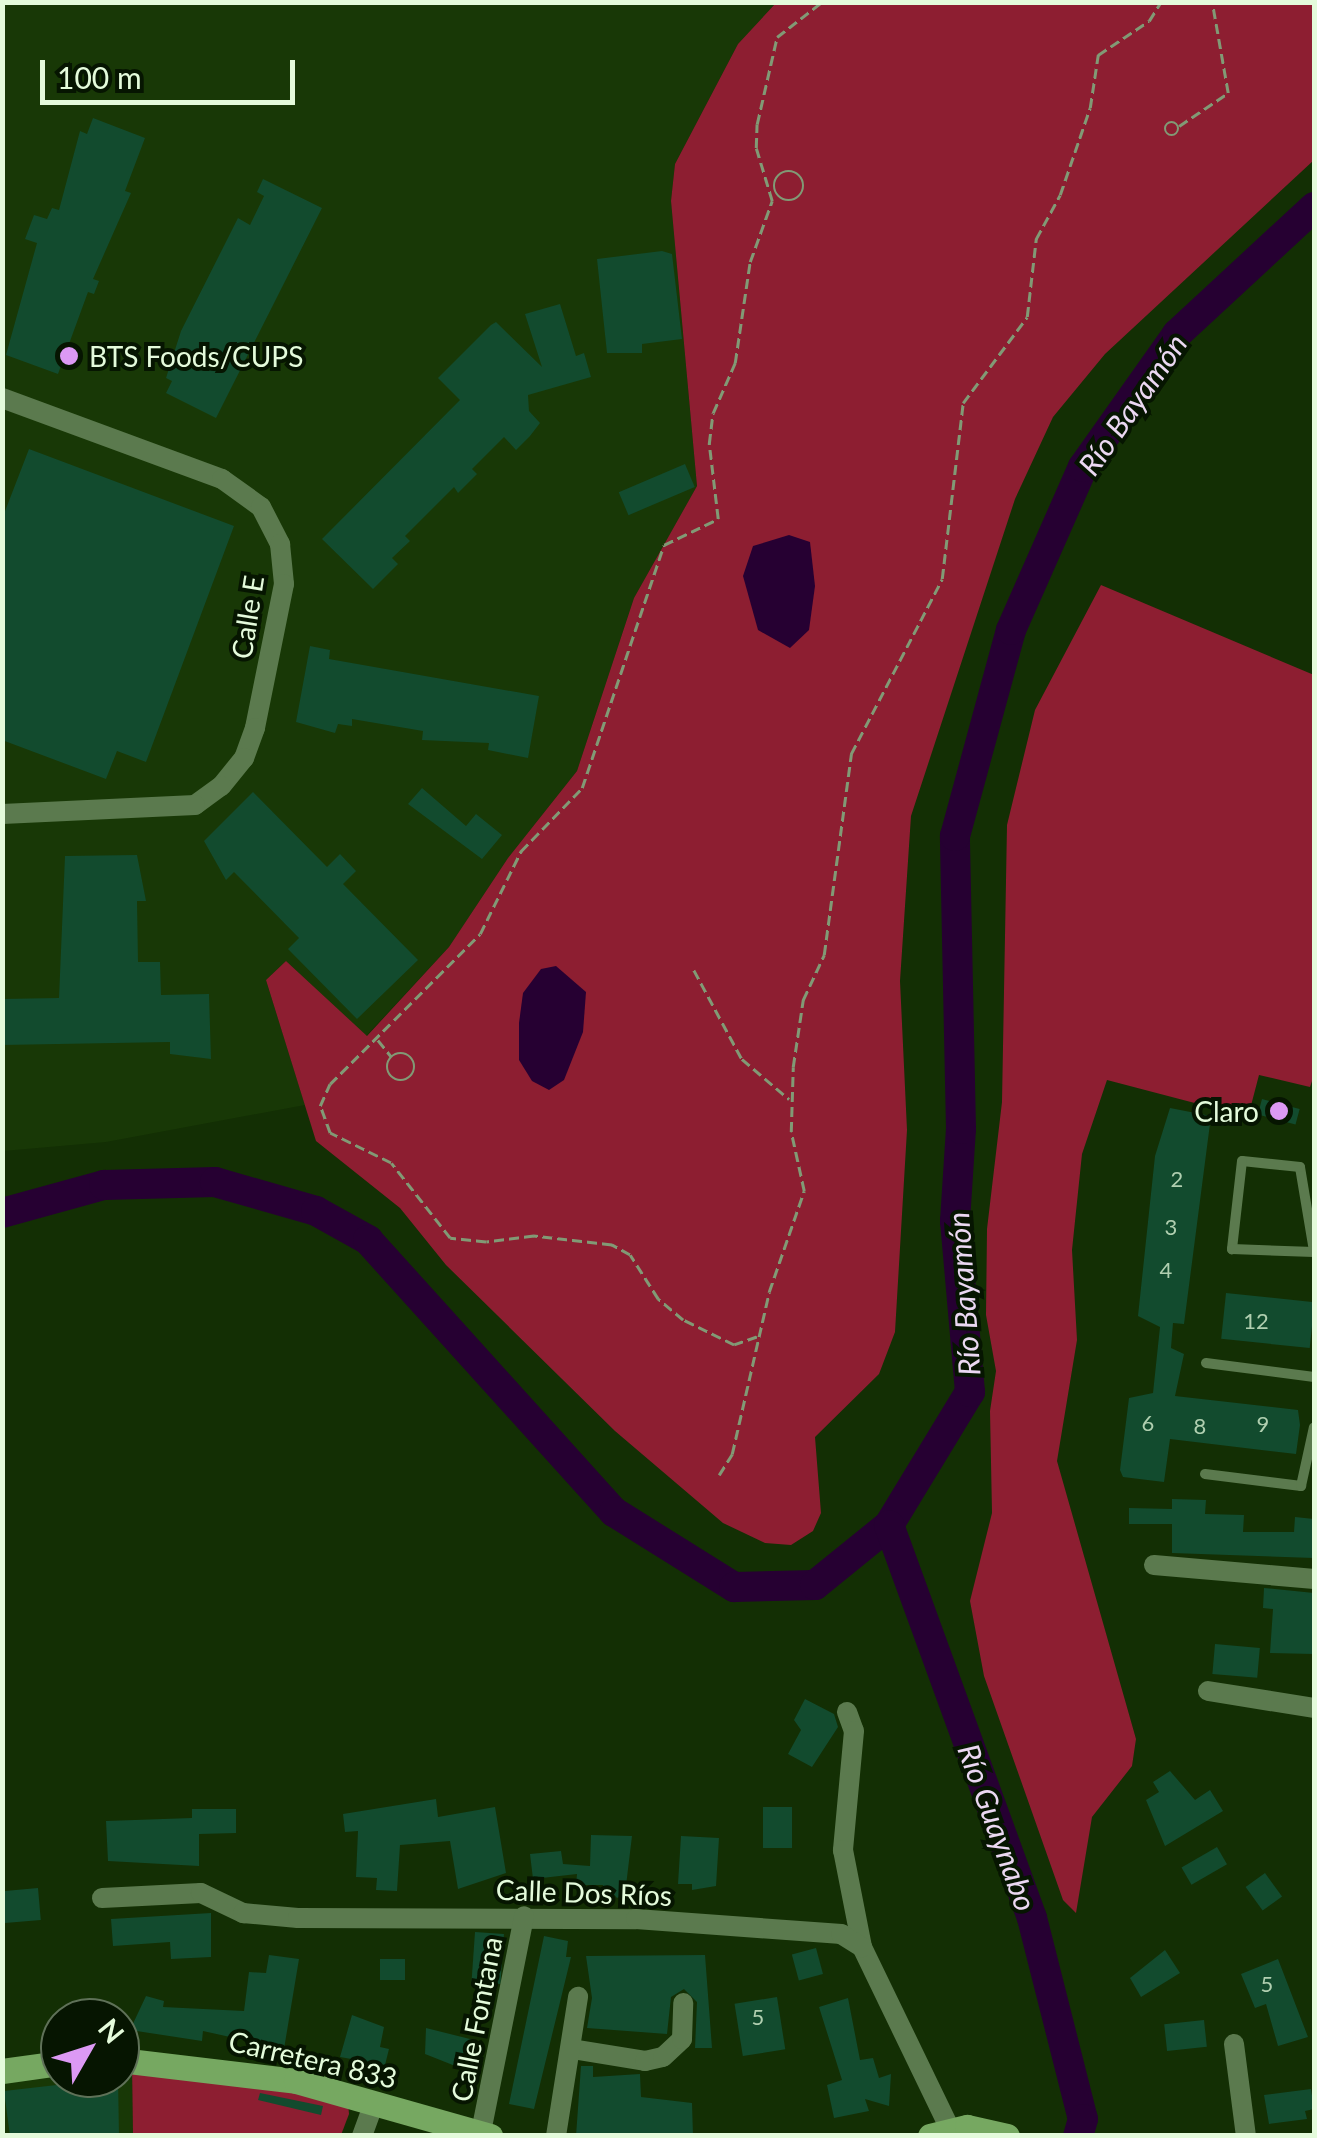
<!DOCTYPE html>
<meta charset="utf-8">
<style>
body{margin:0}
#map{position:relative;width:1317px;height:2138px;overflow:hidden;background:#132f04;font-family:Lato,sans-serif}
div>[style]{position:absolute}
.built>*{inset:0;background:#183806}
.green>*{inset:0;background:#8d1e31}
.water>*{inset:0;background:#260032}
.river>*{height:30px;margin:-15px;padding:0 15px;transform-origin:15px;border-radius:15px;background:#260032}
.building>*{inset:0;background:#124b2e;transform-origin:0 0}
.path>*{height:2.5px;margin-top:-1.25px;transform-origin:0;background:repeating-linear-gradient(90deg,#819a75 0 10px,transparent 0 15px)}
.path>.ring{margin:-1.25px;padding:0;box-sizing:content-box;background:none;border:2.5px solid #819a75;border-radius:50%}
.lane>*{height:10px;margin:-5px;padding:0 5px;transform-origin:5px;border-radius:5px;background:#5b7a4e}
.street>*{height:20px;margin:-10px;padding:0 10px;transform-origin:10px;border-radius:10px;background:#5b7a4e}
.secondary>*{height:25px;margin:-12.5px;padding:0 12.5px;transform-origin:12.5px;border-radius:12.5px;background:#76a861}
.dots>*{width:28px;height:28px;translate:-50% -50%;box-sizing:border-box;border:5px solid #061501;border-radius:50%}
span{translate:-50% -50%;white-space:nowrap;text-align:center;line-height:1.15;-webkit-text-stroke:8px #061501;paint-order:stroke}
.number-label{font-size:22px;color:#b0cfb0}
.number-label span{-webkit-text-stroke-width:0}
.poi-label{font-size:28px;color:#e4fbdb}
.left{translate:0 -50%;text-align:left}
.right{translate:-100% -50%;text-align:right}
.street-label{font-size:28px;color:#e4fbdb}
.water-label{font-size:30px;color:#ebd8f2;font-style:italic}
.frame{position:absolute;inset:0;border:5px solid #e4fbdb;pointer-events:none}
.north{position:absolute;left:40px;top:1998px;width:100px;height:100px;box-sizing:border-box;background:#061501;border:2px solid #5f7158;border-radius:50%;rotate:51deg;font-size:28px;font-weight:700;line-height:40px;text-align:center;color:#e4fbdb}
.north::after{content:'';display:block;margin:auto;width:35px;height:45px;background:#dc99f4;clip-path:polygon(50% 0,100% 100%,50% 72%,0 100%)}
.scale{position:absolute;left:40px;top:60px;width:255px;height:45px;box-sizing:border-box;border:5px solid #e4fbdb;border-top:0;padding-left:12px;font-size:30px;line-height:35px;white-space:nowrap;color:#e4fbdb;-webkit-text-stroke:8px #061501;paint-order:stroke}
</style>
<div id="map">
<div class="built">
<i style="clip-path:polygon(3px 3px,776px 3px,738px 44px,675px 164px,671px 201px,697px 486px,634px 598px,577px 771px,508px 858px,449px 947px,366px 1036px,286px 961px,266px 980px,305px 1105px,106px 1142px,3px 1151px)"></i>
<i style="clip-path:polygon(132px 2065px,133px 2135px,3px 2136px,3px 2079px,60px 2072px,60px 2078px,120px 2078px,120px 2066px)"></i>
</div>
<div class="green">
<i style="clip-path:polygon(1314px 3px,1314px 160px,1105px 354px,1053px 417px,1015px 499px,911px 816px,900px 981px,907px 1130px,895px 1332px,879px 1374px,815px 1437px,821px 1513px,813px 1531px,791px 1545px,765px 1543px,723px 1523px,615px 1431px,446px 1265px,400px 1208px,316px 1141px,266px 980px,286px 961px,367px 1036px,449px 947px,508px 858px,577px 771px,634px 598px,697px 486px,671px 201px,675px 164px,738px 44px,775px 4px)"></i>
<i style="clip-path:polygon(1101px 585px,1314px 675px,1314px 1075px,1310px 1087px,1259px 1075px,1248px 1117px,1107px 1080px,1082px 1154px,1072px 1250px,1077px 1340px,1057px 1461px,1136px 1739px,1132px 1766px,1092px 1817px,1076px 1913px,1063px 1900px,984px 1676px,970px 1601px,992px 1513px,990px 1411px,996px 1371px,986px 1315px,987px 1229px,1002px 1102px,1007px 825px,1035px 710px)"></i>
<i style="clip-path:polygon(149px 2064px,348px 2103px,349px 2114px,341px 2135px,133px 2135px,132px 2065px)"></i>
</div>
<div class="water">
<i style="clip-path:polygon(789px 535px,810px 542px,815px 586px,809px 630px,790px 648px,758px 630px,743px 576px,753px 546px)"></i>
<i style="clip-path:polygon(556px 966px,586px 992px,583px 1032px,564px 1080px,549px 1090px,532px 1081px,519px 1060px,519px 1023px,523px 993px,541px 969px)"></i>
</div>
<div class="river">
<i style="left:2px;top:1213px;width:106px;rotate:-15.4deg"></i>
<i style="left:104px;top:1185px;width:111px;rotate:-1.5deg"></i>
<i style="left:215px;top:1182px;width:105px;rotate:16deg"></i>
<i style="left:316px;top:1211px;width:60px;rotate:29.1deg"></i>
<i style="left:368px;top:1240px;width:367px;rotate:47.9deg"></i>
<i style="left:614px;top:1512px;width:142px;rotate:32deg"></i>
<i style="left:734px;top:1587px;width:81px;rotate:-1.4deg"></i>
<i style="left:815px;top:1585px;width:95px;rotate:-39deg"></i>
<i style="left:889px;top:1525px;width:156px;rotate:-58.7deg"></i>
<i style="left:970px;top:1392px;width:172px;rotate:-95deg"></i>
<i style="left:955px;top:1221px;width:92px;rotate:-86.3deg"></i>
<i style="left:961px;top:1129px;width:293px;rotate:-91.2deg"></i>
<i style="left:955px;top:836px;width:213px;rotate:-74.8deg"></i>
<i style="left:1011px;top:630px;width:178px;rotate:-66.2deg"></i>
<i style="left:1083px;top:467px;width:163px;rotate:-54.7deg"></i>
<i style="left:1177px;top:334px;width:187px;rotate:-42.8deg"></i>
<i style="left:889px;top:1525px;width:418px;rotate:70deg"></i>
<i style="left:1032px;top:1918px;width:207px;rotate:75.8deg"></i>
<i style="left:1083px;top:2119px;width:18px;rotate:106deg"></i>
</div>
<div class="building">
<i style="clip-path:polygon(93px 118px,145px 138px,125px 191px,131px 193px,93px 279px,99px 281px,94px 294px,88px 292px,58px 374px,6px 355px,37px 243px,25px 239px,34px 215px,47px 219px,52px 208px,59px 210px,80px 131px,87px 134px)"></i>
<i style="clip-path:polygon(263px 179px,322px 208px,216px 418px,166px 393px,172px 381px,166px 378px,181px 331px,238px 218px,250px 225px,264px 196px,257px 192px)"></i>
<i style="clip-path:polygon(662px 251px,672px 254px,682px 339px,642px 344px,642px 353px,607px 353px,597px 259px)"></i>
<i style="clip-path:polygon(560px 304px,576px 356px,584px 353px,591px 377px,528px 395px,529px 411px,540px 423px,530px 436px,516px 450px,504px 437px,472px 469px,477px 474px,458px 493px,454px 487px,405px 536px,410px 541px,392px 558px,398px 564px,373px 589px,322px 539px,460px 400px,438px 378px,491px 325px,496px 322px,542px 367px,525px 314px)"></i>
<i style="clip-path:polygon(29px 449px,234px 526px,146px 762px,117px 751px,106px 779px,2px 740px,2px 519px)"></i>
<i style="left:685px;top:464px;width:25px;height:72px;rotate:67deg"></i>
<i style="clip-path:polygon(310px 646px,330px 650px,329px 659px,539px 696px,528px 758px,488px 750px,489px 743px,422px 740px,423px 731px,352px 719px,352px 726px,338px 724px,335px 733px,296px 722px)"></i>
<i style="clip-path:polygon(422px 788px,466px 826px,476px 814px,502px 835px,482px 859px,408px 804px)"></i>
<i style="clip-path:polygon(253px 792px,327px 867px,340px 854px,356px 871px,343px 884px,418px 960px,357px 1019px,288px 949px,299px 938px,234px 872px,226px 880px,204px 841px)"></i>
<i style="clip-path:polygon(137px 855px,146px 901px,137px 901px,138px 962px,160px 962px,161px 995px,209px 994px,211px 1059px,170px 1054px,170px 1042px,2px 1045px,2px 999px,59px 998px,65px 856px)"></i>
<i style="left:1262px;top:1099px;width:39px;height:16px;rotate:15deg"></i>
<i style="clip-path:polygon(1170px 1108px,1211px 1116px,1184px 1324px,1173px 1323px,1171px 1348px,1184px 1354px,1175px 1396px,1298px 1410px,1300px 1425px,1296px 1454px,1170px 1439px,1164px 1482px,1123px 1477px,1120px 1470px,1129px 1398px,1153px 1393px,1160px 1327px,1138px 1316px,1155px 1156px)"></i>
<i style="left:1226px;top:1293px;width:89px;height:46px;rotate:6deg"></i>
<i style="clip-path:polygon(1172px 1499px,1206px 1500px,1205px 1514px,1244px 1515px,1243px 1532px,1294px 1532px,1295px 1517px,1314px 1519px,1314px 1558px,1172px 1553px,1172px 1524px,1129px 1524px,1129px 1508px,1172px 1509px)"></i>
<i style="clip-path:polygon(1264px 1588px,1314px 1593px,1314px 1654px,1270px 1653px,1273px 1609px,1263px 1608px)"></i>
<i style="left:1215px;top:1644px;width:45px;height:30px;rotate:5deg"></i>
<i style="clip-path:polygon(805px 1699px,834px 1714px,838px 1727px,812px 1767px,788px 1754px,801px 1730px,794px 1720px)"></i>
<i style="clip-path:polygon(1170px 1771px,1195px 1800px,1210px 1790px,1223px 1811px,1165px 1846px,1146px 1800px,1159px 1792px,1153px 1782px)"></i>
<i style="clip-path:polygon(436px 1799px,438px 1817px,495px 1807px,506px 1873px,458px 1889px,450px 1841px,400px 1845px,397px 1891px,376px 1890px,377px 1878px,356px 1877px,358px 1831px,345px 1832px,343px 1814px)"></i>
<i style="left:763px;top:1807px;width:29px;height:41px"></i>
<i style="clip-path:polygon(192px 1809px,236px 1809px,236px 1833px,199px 1834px,199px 1866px,108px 1861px,106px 1821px,192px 1818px)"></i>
<i style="clip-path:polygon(591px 1835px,632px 1836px,625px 1894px,617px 1898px,612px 1892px,604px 1900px,603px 1885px,576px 1885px,577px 1874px,533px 1879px,530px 1854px,561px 1851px,563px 1864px,590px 1866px)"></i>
<i style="clip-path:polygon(681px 1836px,719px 1838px,716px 1886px,692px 1890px,692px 1884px,678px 1884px)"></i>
<i style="left:1217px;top:1847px;width:20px;height:41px;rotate:60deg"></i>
<i style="left:1265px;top:1873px;width:29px;height:24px;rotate:54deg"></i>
<i style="left:38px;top:1888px;width:32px;height:36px;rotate:85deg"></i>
<i style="clip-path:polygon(211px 1913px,211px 1957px,171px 1959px,170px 1942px,113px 1946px,111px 1919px)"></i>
<i style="left:475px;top:1932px;width:29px;height:50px;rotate:4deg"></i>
<i style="clip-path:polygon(544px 1936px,568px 1941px,566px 1957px,571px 1957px,534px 2109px,509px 2104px)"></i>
<i style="left:816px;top:1948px;width:27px;height:25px;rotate:75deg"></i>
<i style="clip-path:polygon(1165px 1950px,1180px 1973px,1141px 1997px,1130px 1978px)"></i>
<i style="clip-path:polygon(269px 1955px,299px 1959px,284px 2049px,203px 2031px,202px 2041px,130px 2030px,146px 1996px,164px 2001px,163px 2007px,244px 2011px,249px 1972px,266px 1973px)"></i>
<i style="clip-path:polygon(705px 1955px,712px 2048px,695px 2048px,697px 2002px,684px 1989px,671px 1997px,667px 2034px,587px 2028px,592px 1998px,586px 1956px)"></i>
<i style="left:380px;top:1959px;width:25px;height:21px"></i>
<i style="clip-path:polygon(1278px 1959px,1308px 2037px,1278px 2046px,1266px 2004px,1255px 2008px,1241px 1974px)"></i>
<i style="left:777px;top:1997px;width:53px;height:43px;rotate:81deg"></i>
<i style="clip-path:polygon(848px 1998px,860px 2060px,873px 2058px,879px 2078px,891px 2074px,889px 2106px,865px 2099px,869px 2111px,834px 2118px,827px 2085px,842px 2080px,819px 2007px)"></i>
<i style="clip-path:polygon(352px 2015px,384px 2027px,380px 2047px,389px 2049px,385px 2065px,340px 2057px)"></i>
<i style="left:1204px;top:2020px;width:27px;height:40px;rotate:84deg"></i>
<i style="clip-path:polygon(426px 2028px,474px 2040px,473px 2073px,425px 2054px)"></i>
<i style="clip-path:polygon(581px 2066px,593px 2066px,593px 2077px,640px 2074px,641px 2097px,692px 2103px,693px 2136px,576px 2136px)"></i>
<i style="clip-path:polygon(118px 2078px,119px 2136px,10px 2136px,4px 2091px)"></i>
<i style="clip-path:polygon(1311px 2089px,1314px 2109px,1305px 2111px,1307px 2119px,1269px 2124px,1264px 2095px)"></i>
<i style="clip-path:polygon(260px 2093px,323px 2106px,321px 2115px,258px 2100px)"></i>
</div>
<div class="path">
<i class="ring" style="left:1165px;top:122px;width:11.5px;height:11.5px"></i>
<i style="left:1179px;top:126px;width:59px;rotate:-34deg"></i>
<i style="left:1228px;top:93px;width:92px;rotate:-100deg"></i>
<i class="ring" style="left:774px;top:171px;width:27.5px;height:27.5px"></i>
<i style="left:694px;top:970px;width:101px;rotate:61.7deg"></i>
<i style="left:742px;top:1059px;width:62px;rotate:40.4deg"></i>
<i style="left:378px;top:1040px;width:21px;rotate:51deg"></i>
<i class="ring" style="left:387px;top:1053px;width:25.5px;height:25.5px"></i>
<i style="left:757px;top:1337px;width:24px;rotate:161deg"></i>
<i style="left:734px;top:1345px;width:57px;rotate:-153.9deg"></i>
<i style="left:683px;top:1320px;width:33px;rotate:-140deg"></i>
<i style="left:658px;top:1299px;width:52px;rotate:-122.5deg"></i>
<i style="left:630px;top:1255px;width:21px;rotate:-151deg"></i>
<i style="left:612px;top:1245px;width:79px;rotate:-173.4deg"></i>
<i style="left:534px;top:1236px;width:48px;rotate:172.9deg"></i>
<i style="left:486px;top:1242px;width:36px;rotate:-174deg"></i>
<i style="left:450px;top:1238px;width:95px;rotate:-128.2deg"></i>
<i style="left:391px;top:1163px;width:68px;rotate:-153.8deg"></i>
<i style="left:330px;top:1133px;width:29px;rotate:-110deg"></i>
<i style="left:320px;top:1106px;width:24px;rotate:-66deg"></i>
<i style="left:330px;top:1084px;width:212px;rotate:-45deg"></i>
<i style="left:480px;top:934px;width:93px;rotate:-63.7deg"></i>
<i style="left:521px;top:851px;width:88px;rotate:-45.9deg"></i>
<i style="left:582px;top:788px;width:256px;rotate:-71.4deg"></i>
<i style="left:664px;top:545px;width:60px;rotate:-25.7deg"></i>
<i style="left:718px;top:519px;width:76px;rotate:-96.8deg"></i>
<i style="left:709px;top:444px;width:31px;rotate:-83deg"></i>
<i style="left:713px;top:413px;width:55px;rotate:-66.3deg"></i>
<i style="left:735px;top:363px;width:102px;rotate:-81.6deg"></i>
<i style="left:750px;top:262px;width:65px;rotate:-70.2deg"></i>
<i style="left:772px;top:201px;width:55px;rotate:-106.8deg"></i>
<i style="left:756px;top:148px;width:24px;rotate:-88deg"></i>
<i style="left:757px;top:124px;width:89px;rotate:-77.1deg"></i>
<i style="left:777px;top:37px;width:57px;rotate:-37.9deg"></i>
<i style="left:719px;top:1475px;width:25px;rotate:-58deg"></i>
<i style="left:732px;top:1454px;width:166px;rotate:-77.1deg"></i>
<i style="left:769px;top:1292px;width:107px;rotate:-70.9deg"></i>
<i style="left:804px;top:1191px;width:60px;rotate:-102.4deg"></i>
<i style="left:791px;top:1132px;width:65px;rotate:-88.2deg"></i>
<i style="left:793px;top:1067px;width:68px;rotate:-81.5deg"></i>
<i style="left:803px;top:1000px;width:50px;rotate:-65deg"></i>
<i style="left:824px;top:955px;width:203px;rotate:-82.3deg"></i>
<i style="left:851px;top:754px;width:197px;rotate:-62.5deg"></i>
<i style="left:942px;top:579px;width:177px;rotate:-83.2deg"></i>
<i style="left:963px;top:403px;width:107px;rotate:-53.3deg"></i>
<i style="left:1027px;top:317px;width:79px;rotate:-83.4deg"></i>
<i style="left:1036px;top:239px;width:50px;rotate:-61.4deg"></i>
<i style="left:1060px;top:195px;width:92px;rotate:-71deg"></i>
<i style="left:1090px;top:108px;width:54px;rotate:-81.4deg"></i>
<i style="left:1098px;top:55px;width:61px;rotate:-33.7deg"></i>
<i style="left:1149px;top:21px;width:22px;rotate:-58deg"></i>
</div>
<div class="lane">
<i style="left:1314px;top:1251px;width:85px;rotate:-99.5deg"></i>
<i style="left:1300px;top:1167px;width:58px;rotate:-174.1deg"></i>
<i style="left:1242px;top:1161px;width:89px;rotate:96.5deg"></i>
<i style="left:1232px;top:1249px;width:82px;rotate:2.1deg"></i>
<i style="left:1206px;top:1363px;width:109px;rotate:7.4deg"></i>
<i style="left:1205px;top:1474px;width:97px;rotate:7.1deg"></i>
<i style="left:1301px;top:1486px;width:60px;rotate:-77.6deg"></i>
</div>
<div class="street">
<i style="left:2px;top:398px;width:234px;rotate:20.2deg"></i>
<i style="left:222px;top:479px;width:48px;rotate:35.7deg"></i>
<i style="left:261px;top:507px;width:42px;rotate:62.8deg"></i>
<i style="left:280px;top:544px;width:40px;rotate:84.3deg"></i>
<i style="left:284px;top:584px;width:147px;rotate:101.4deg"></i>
<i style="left:255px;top:728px;width:32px;rotate:110deg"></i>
<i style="left:244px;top:758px;width:36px;rotate:129deg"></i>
<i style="left:221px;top:786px;width:32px;rotate:144deg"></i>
<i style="left:195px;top:805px;width:193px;rotate:177.3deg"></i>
<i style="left:1154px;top:1565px;width:161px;rotate:5deg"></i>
<i style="left:1208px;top:1691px;width:107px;rotate:9.1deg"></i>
<i style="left:847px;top:1712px;width:20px;rotate:70deg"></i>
<i style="left:854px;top:1731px;width:120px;rotate:95.3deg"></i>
<i style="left:843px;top:1850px;width:99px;rotate:78.9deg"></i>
<i style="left:862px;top:1947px;width:202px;rotate:64.2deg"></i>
<i style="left:102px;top:1898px;width:99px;rotate:-2.9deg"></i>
<i style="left:201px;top:1893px;width:47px;rotate:25.5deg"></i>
<i style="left:243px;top:1913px;width:55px;rotate:5.2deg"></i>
<i style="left:298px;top:1918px;width:338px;rotate:0.2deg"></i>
<i style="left:636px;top:1919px;width:206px;rotate:4.2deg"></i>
<i style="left:841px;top:1934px;width:25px;rotate:32deg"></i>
<i style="left:1234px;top:2044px;width:93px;rotate:82.6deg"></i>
<i style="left:572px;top:2049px;width:74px;rotate:9.3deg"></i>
<i style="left:645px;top:2061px;width:18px;rotate:-13deg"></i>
<i style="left:663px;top:2057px;width:26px;rotate:-43deg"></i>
<i style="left:682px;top:2039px;width:36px;rotate:-88deg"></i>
<i style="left:481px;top:2132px;width:220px;rotate:-78.7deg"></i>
<i style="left:362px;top:2136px;width:35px;rotate:-70deg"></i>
<i style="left:556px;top:2136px;width:141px;rotate:-81deg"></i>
</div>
<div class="secondary">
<i style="left:120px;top:2060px;width:177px;rotate:6.8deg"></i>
<i style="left:296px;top:2081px;width:202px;rotate:15.8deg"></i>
<i style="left:2px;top:2071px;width:59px;rotate:-7.9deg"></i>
<i style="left:930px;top:2136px;width:38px;rotate:-14deg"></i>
<i style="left:967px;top:2127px;width:41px;rotate:12.7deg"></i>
</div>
<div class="dots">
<i style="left:69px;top:356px;background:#dc99f4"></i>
<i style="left:1279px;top:1111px;background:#dc99f4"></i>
</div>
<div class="number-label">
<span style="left:1177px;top:1179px">2</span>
<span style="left:1171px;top:1227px">3</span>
<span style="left:1166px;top:1270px">4</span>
<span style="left:1256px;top:1321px">12</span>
<span style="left:1148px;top:1423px">6</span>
<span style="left:1263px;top:1424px">9</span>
<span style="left:1200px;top:1426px">8</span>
<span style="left:1267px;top:1984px">5</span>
<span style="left:758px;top:2017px">5</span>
</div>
<div class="poi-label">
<span class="left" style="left:89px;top:356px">BTS Foods/CUPS</span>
<span class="right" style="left:1259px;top:1111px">Claro</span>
</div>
<div class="street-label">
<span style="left:247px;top:617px;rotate:-81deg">Calle E</span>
<span style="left:584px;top:1892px;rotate:2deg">Calle Dos Ríos</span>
<span style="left:476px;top:2019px;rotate:-79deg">Calle Fontana</span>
<span style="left:313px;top:2059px;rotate:13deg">Carretera 833</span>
</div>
<div class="water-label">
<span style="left:1132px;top:404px;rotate:-55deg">Río Bayamón</span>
<span style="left:963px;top:1294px;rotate:-94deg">Río Bayamón</span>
<span style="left:998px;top:1827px;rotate:70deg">Río Guaynabo</span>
</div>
<div class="frame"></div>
<div class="north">N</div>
<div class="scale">100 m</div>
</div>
